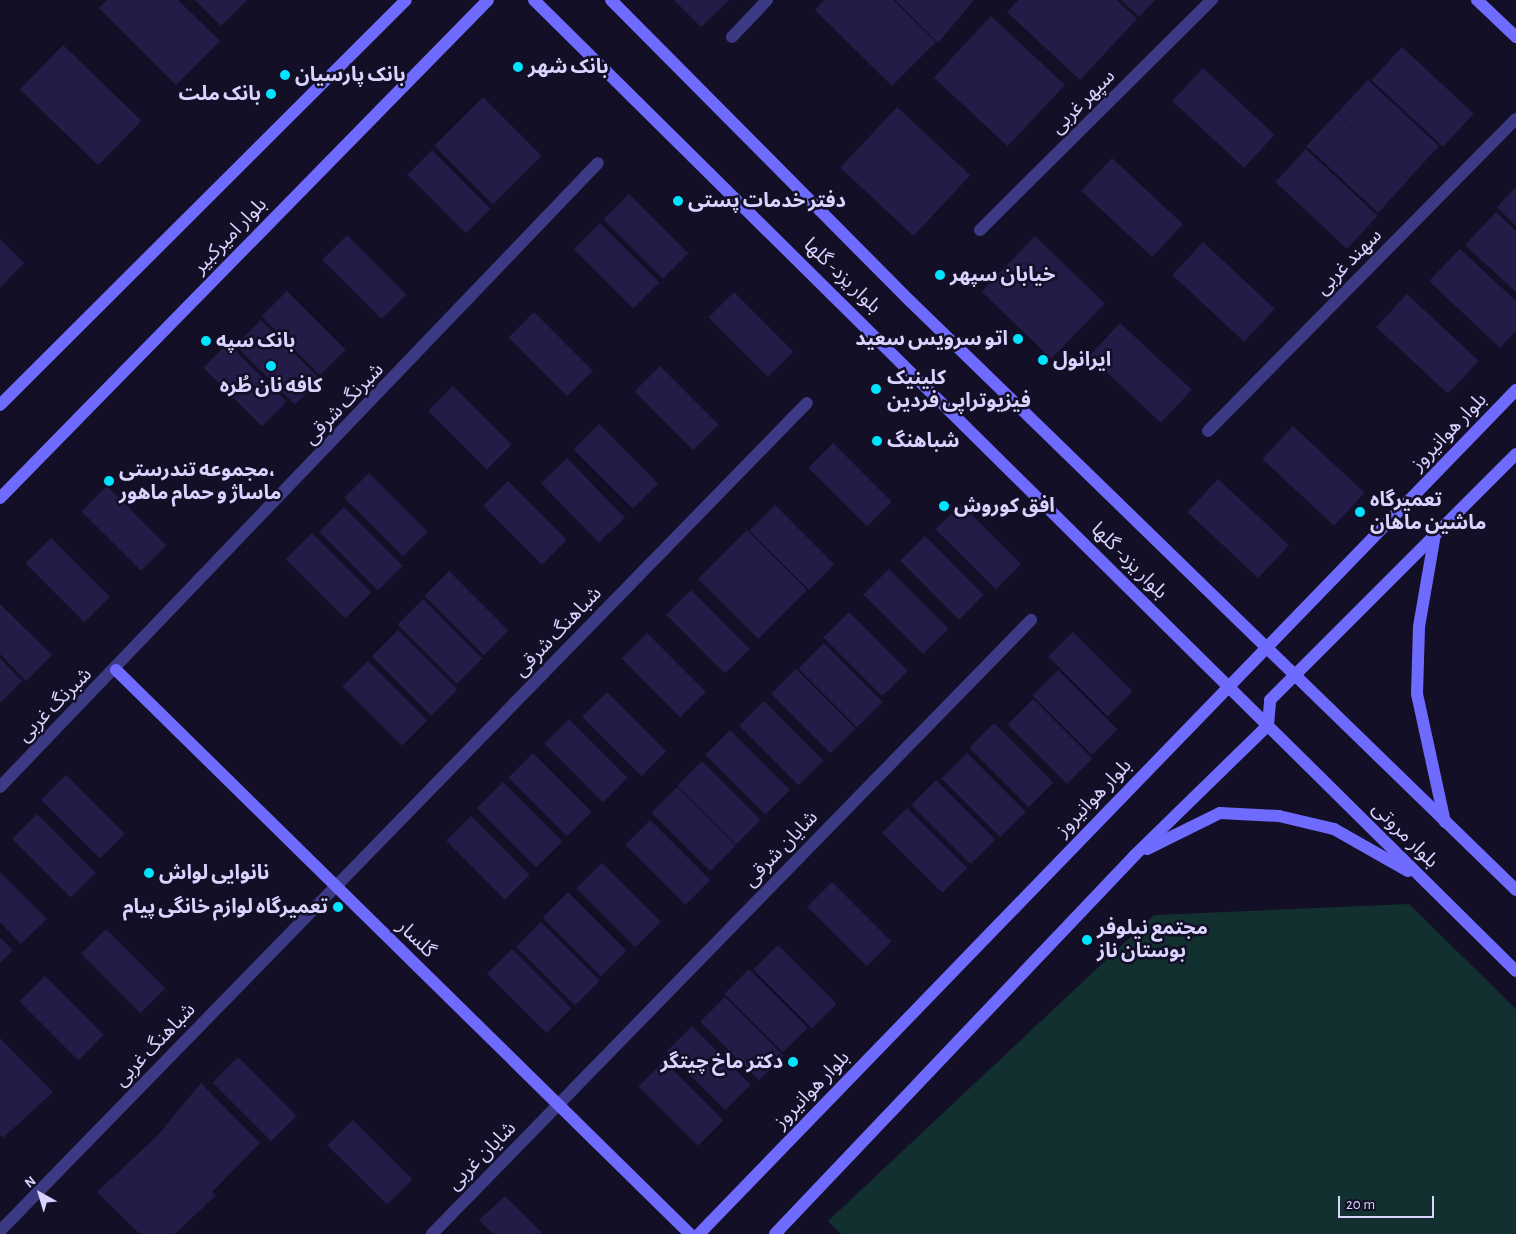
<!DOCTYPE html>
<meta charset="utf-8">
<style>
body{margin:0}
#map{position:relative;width:1516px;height:1234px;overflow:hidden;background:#130f26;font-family:"Alegreya Sans","Noto Sans Arabic",sans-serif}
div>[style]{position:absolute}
.green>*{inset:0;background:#12302f}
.building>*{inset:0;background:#241b47;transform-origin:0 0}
.street>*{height:12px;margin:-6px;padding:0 6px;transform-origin:6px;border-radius:6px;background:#3d3a85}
.secondary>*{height:12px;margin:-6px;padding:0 6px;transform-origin:6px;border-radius:6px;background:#6f6bff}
.dots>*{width:14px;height:14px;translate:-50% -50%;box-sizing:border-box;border:2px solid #130f26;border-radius:50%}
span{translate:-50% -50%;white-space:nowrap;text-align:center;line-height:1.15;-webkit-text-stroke:5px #130f26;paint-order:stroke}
.poi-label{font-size:20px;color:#d9d4ff;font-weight:700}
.left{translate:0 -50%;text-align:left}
.right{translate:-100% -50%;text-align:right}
.street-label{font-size:20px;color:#d9d4ff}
.north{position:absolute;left:15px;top:1169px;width:50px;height:50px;-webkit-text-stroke:4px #130f26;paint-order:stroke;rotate:321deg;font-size:14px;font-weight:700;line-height:20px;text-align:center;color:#d9d4ff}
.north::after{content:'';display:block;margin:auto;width:18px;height:22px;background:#d9d4ff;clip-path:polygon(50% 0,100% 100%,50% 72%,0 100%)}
.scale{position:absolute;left:1338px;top:1196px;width:96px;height:22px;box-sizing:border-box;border:2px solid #d9d4ff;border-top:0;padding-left:6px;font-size:15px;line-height:18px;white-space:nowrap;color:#d9d4ff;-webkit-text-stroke:4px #130f26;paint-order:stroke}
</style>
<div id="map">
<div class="green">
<i style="clip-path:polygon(1409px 904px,1516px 1009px,1516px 1234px,841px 1234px,828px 1221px,1154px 915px)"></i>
</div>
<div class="building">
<i style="clip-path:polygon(107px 0,178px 0,220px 41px,176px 85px,99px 8px)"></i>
<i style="clip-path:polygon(195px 0,247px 0,221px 26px)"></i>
<i style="clip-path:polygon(674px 0,729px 0,701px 27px)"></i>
<i style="clip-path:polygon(824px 0,893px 0,936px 42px,892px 86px,815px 10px)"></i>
<i style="clip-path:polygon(895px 0,974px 0,938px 43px)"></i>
<i style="clip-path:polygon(1018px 0,1117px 0,1137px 19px,1080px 80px,1007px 12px)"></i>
<i style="clip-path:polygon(1121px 0,1155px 0,1139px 17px)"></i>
<i style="left:991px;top:16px;width:101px;height:84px;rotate:43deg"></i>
<i style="left:63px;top:45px;width:109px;height:62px;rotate:44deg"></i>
<i style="left:1402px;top:47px;width:98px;height:45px;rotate:43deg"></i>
<i style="left:1203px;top:68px;width:98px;height:45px;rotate:43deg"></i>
<i style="left:1368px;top:80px;width:97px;height:45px;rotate:43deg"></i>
<i style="left:483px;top:97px;width:83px;height:69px;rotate:45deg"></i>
<i style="left:897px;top:107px;width:100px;height:83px;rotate:43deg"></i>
<i style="left:1337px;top:113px;width:98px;height:45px;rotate:43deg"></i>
<i style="left:1306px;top:149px;width:98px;height:45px;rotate:43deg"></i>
<i style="left:432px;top:150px;width:83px;height:35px;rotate:45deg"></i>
<i style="left:1112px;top:158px;width:97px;height:45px;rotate:43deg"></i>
<i style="clip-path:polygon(1516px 187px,1516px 226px,1497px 207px)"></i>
<i style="left:629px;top:194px;width:84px;height:36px;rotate:45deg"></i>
<i style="clip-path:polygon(1496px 212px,1516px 231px,1516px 292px,1465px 245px)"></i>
<i style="left:600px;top:223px;width:84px;height:37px;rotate:45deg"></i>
<i style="left:347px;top:235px;width:84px;height:35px;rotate:45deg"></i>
<i style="left:1035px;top:236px;width:97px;height:77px;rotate:44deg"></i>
<i style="clip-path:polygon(0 239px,24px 263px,0 288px)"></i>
<i style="left:1203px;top:242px;width:98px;height:45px;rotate:43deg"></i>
<i style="clip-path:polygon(1460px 249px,1516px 301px,1516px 331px,1500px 348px,1429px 281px)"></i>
<i style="left:287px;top:291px;width:83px;height:36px;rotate:45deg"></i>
<i style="left:734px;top:292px;width:84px;height:36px;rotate:45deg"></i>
<i style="left:1407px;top:294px;width:98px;height:45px;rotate:43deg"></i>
<i style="left:534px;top:312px;width:83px;height:36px;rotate:45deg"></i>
<i style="left:261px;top:320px;width:84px;height:36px;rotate:45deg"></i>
<i style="left:1120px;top:323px;width:98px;height:45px;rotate:43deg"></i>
<i style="left:228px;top:343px;width:83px;height:35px;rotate:45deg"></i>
<i style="left:660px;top:366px;width:83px;height:36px;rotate:45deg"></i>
<i style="left:453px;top:386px;width:83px;height:35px;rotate:45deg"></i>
<i style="left:599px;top:424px;width:84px;height:36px;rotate:45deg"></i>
<i style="left:1293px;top:426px;width:98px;height:45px;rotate:43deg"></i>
<i style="left:833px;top:443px;width:83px;height:35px;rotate:45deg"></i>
<i style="left:567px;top:458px;width:83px;height:36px;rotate:46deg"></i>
<i style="left:369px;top:473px;width:83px;height:35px;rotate:45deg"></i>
<i style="left:1218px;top:479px;width:97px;height:45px;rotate:43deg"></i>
<i style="left:508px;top:481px;width:83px;height:35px;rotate:45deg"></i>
<i style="left:107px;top:486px;width:84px;height:36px;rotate:45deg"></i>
<i style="left:961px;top:504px;width:85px;height:36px;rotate:45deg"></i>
<i style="left:775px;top:505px;width:84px;height:36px;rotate:45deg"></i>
<i style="left:344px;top:507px;width:83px;height:35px;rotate:45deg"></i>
<i style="left:747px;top:530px;width:85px;height:69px;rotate:45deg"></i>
<i style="left:312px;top:533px;width:84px;height:37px;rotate:45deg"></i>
<i style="left:925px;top:536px;width:83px;height:35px;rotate:45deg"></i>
<i style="left:51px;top:538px;width:83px;height:36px;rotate:45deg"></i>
<i style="left:889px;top:569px;width:84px;height:36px;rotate:45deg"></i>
<i style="left:449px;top:571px;width:84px;height:35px;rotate:45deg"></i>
<i style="left:691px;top:590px;width:83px;height:35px;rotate:45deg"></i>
<i style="left:423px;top:599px;width:84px;height:36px;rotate:45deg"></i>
<i style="clip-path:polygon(0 604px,52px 655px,26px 681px,0 654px)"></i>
<i style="left:849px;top:612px;width:83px;height:36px;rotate:45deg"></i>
<i style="left:398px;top:630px;width:84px;height:37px;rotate:45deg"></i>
<i style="left:1073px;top:632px;width:84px;height:35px;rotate:45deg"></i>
<i style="left:647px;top:633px;width:83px;height:36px;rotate:45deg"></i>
<i style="left:824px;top:643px;width:83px;height:36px;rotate:45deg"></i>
<i style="clip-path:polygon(0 658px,22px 681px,0 703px)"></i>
<i style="left:368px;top:661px;width:84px;height:36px;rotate:45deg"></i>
<i style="left:796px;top:669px;width:84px;height:35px;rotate:45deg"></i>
<i style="left:1058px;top:670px;width:84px;height:36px;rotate:45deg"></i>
<i style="left:607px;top:692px;width:84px;height:35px;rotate:45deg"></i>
<i style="left:1033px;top:699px;width:84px;height:36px;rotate:45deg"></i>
<i style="left:764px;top:701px;width:84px;height:35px;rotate:45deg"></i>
<i style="left:569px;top:719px;width:83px;height:35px;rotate:45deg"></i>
<i style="left:994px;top:723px;width:84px;height:35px;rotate:45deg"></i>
<i style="left:730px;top:730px;width:85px;height:35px;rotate:45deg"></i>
<i style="left:533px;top:753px;width:83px;height:35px;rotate:45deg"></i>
<i style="left:967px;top:753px;width:83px;height:36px;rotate:45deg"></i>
<i style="left:702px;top:761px;width:83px;height:35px;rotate:45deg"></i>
<i style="left:66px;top:775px;width:83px;height:35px;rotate:45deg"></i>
<i style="left:936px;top:780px;width:84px;height:35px;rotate:45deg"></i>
<i style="left:503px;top:782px;width:84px;height:37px;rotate:45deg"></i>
<i style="left:677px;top:787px;width:83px;height:36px;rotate:45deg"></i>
<i style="left:907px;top:808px;width:85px;height:35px;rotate:45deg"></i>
<i style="left:37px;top:814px;width:83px;height:35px;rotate:45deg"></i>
<i style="left:471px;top:816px;width:83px;height:35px;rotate:45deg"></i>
<i style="left:650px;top:820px;width:85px;height:35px;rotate:45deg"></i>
<i style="left:602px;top:863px;width:83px;height:36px;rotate:45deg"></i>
<i style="clip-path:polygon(0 872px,47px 919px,21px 944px,0 922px)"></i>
<i style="left:832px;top:882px;width:84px;height:35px;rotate:45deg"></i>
<i style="left:568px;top:892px;width:83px;height:36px;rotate:45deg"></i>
<i style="left:541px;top:922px;width:83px;height:35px;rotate:45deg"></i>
<i style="left:106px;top:929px;width:84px;height:35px;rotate:45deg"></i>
<i style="clip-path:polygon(0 938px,13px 950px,0 963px)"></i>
<i style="left:778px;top:945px;width:83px;height:35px;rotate:45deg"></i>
<i style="left:512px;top:949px;width:84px;height:35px;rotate:45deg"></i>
<i style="left:749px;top:969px;width:83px;height:35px;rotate:45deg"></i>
<i style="left:45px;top:976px;width:83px;height:36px;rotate:45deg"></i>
<i style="left:725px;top:997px;width:83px;height:35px;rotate:45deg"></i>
<i style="left:692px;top:1026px;width:83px;height:36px;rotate:45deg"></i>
<i style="clip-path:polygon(0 1038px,53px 1092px,3px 1138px,0 1135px)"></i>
<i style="left:238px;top:1057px;width:83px;height:36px;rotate:45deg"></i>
<i style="left:664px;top:1061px;width:84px;height:36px;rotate:45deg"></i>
<i style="clip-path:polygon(201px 1083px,260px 1143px,212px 1192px,216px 1195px,175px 1234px,140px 1234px,97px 1192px,157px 1136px)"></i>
<i style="left:353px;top:1120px;width:84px;height:36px;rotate:45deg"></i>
<i style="clip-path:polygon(505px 1196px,543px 1234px,493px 1234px,479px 1220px)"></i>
</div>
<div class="street">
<i style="left:732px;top:37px;width:51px;rotate:-46.6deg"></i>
<i style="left:980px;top:230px;width:327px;rotate:-44.8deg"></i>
<i style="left:1208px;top:431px;width:438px;rotate:-45.4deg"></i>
<i style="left:0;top:787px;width:864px;rotate:-46.22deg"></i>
<i style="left:0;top:1231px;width:1156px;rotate:-45.74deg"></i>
<i style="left:432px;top:1234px;width:858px;rotate:-45.71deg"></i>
</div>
<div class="secondary">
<i style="left:534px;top:0;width:1381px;rotate:44.68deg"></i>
<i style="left:611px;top:0;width:424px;rotate:45.2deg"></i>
<i style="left:910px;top:301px;width:845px;rotate:44.18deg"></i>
<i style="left:1477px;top:0;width:54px;rotate:43.5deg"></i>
<i style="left:0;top:405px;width:573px;rotate:-44.93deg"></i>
<i style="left:0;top:498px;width:697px;rotate:-45.58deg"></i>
<i style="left:1435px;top:534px;width:94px;rotate:99.8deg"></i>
<i style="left:1419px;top:627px;width:67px;rotate:91.7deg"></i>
<i style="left:1417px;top:694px;width:131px;rotate:77.7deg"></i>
<i style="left:116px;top:670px;width:805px;rotate:44.5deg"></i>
<i style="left:1147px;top:849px;width:81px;rotate:-26.3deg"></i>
<i style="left:1220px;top:813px;width:59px;rotate:2.9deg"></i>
<i style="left:1279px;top:816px;width:57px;rotate:13.3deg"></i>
<i style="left:1334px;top:829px;width:85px;rotate:29.6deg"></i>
<i style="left:699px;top:1234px;width:1175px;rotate:-45.93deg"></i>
<i style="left:775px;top:1234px;width:523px;rotate:-46.47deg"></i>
<i style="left:1135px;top:855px;width:186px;rotate:-44.3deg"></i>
<i style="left:1268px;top:725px;width:25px;rotate:-85deg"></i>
<i style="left:1270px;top:700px;width:348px;rotate:-45deg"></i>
</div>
<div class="dots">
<i style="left:518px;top:67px;background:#00e5ff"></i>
<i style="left:285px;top:75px;background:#00e5ff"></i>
<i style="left:271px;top:94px;background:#00e5ff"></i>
<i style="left:678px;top:201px;background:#00e5ff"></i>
<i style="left:940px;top:275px;background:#00e5ff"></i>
<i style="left:1018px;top:339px;background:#00e5ff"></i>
<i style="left:206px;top:341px;background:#00e5ff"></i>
<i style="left:1043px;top:360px;background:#00e5ff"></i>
<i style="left:271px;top:366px;background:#00e5ff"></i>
<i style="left:876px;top:389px;background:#00e5ff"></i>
<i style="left:877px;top:441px;background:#00e5ff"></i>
<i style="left:109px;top:481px;background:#00e5ff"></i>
<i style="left:944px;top:506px;background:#00e5ff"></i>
<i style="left:1360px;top:512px;background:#00e5ff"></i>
<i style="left:149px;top:873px;background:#00e5ff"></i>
<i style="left:338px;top:907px;background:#00e5ff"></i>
<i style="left:1087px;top:940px;background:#00e5ff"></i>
<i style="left:793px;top:1062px;background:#00e5ff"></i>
</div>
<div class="poi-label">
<span class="left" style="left:528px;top:67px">بانک شهر</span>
<span class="left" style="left:295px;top:75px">بانک پارسیان</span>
<span class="right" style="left:261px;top:94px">بانک ملت</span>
<span class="left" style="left:688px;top:201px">دفتر خدمات پستی</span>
<span class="left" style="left:950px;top:275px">خیابان سپهر</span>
<span class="right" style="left:1008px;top:339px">اتو سرویس سعید</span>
<span class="left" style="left:216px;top:341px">بانک سپه</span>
<span class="left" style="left:1053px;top:360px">ایرانول</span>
<span class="left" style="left:887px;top:390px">کلینیک<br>فیزیوتراپی فردین</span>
<span style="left:271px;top:386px">کافه نان طُره</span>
<span class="left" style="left:887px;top:441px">شباهنگ</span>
<span class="left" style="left:119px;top:482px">مجموعه تندرستی،<br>ماساژ و حمام ماهور</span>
<span class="left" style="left:1370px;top:512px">تعمیرگاه<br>ماشین ماهان</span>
<span class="left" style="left:954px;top:506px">افق کوروش</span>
<span class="left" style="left:159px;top:873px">نانوایی لواش</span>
<span class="right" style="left:328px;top:907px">تعمیرگاه لوازم خانگی پیام</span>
<span class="left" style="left:1097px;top:940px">مجتمع نیلوفر<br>بوستان ناز</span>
<span class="right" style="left:783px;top:1062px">دکتر ماخ چیتگر</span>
</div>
<div class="street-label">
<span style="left:1083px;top:102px;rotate:-45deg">سپهر غربی</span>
<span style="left:230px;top:236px;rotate:-46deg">بلوار امیرکبیر</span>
<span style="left:1349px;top:262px;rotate:-45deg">سهند غربی</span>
<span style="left:842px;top:276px;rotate:44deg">بلوار یزد- گلها</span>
<span style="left:344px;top:404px;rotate:-46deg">شبرنگ شرقی</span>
<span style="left:1449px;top:432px;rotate:-46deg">بلوار هوانیروز</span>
<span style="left:1129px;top:561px;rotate:45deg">بلوار یزد- گلها</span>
<span style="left:558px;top:632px;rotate:-46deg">شباهنگ شرقی</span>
<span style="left:55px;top:705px;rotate:-45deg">شبرنگ غربی</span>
<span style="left:1094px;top:798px;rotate:-46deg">بلوار هوانیروز</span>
<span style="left:1405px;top:835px;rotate:45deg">بلوار مروتی</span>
<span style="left:781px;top:849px;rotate:-46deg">شایان شرقی</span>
<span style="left:416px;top:939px;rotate:44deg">گلسار</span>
<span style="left:155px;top:1045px;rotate:-46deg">شباهنگ غربی</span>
<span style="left:812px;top:1090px;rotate:-46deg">بلوار هوانیروز</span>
<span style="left:482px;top:1156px;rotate:-45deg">شایان غربی</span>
</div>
<div class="north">N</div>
<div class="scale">20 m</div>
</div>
